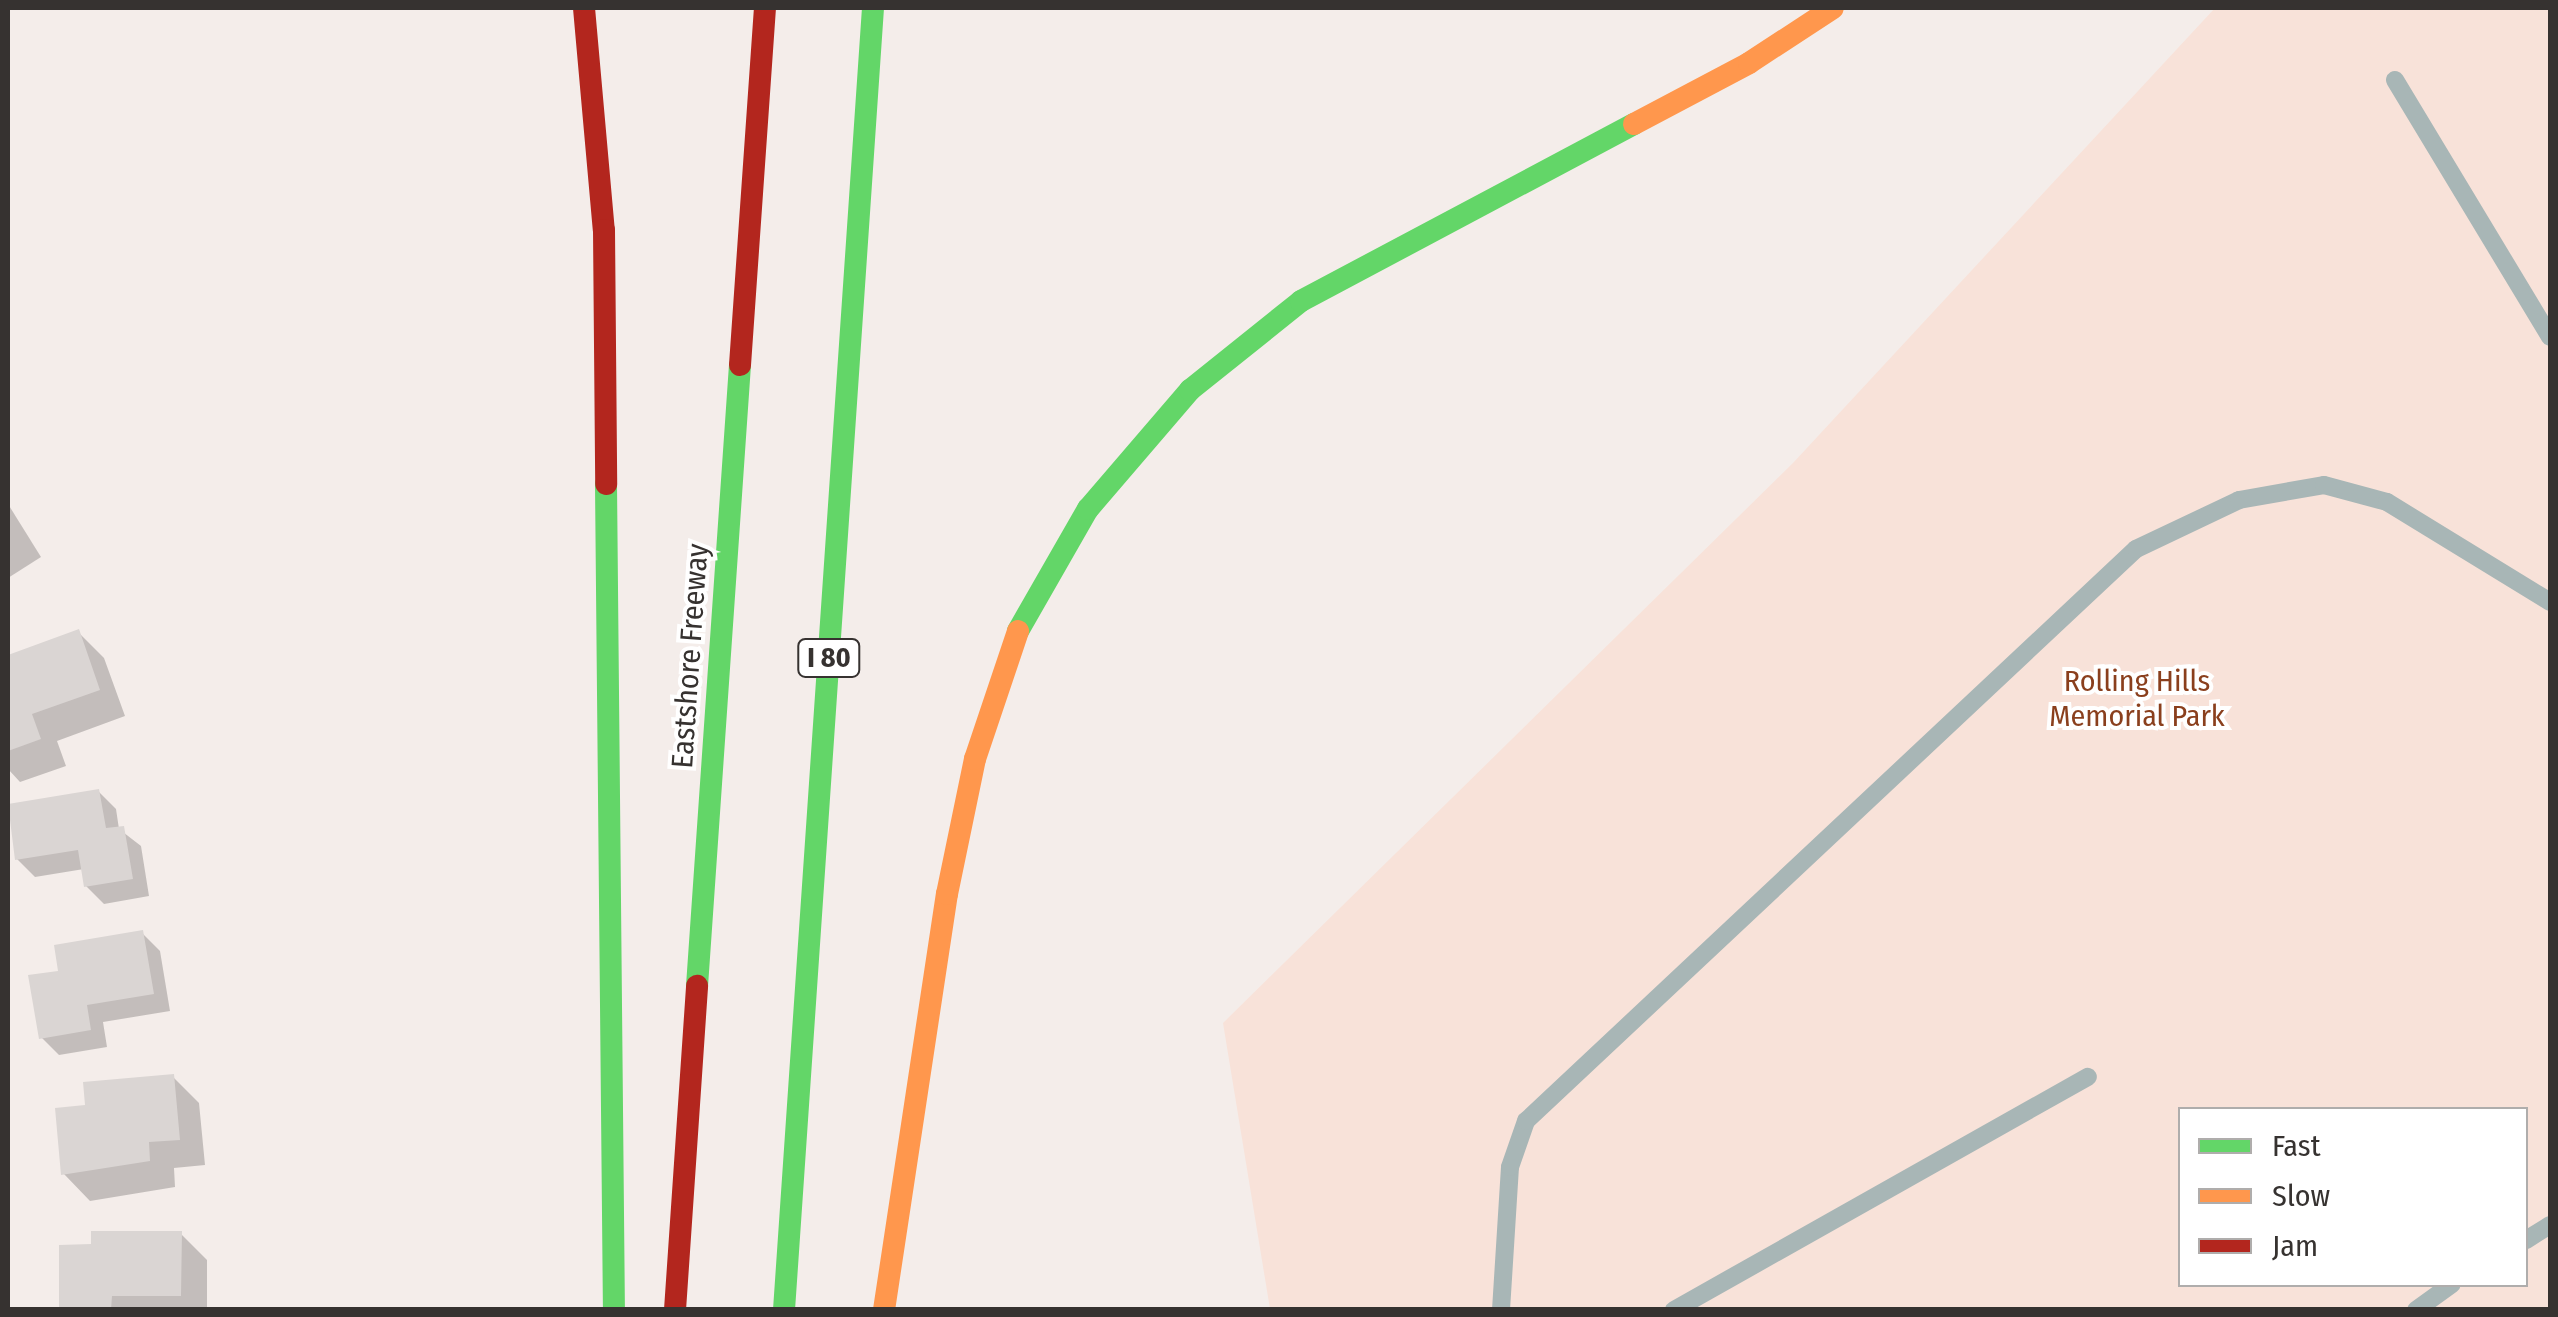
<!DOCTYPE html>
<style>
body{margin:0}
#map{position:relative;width:2558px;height:1317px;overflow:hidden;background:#f4edea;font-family:"Fira Sans Condensed",sans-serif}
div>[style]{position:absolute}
.green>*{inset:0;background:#f8e2d9}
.shadow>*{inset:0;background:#0003}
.building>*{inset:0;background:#dad5d3}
.lane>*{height:18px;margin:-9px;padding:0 9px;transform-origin:9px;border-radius:9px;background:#a8b6b6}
.fast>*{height:22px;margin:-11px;padding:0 11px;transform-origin:11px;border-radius:11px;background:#63d668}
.slow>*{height:22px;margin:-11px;padding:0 11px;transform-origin:11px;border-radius:11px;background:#ff974d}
.jam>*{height:22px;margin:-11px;padding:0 11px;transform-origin:11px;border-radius:11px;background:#b3261e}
span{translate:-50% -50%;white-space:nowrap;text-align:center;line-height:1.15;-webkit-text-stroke:8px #fff;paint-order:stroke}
.shield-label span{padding:2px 8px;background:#fff;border:2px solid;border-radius:8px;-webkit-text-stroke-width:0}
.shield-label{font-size:28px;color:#363230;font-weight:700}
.street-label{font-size:30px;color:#363230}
.park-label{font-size:30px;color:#8a3f1d}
.frame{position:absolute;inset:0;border:10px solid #363230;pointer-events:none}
.legend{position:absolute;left:2178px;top:1107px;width:350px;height:180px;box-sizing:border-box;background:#fff;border:2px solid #afadac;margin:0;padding:12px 18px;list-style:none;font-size:30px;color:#363230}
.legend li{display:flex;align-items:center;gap:20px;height:50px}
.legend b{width:50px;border:2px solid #afadac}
</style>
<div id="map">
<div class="green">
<i style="clip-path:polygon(evenodd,2215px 8px,2550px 8px,2550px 1309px,1270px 1309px,1223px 1023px,1793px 463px,2215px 8px,2180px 1110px,2526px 1110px,2526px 1284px,2180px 1284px,2180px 1110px)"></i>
</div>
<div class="shadow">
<i style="clip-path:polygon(8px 504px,41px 557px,8px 578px)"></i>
<i style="clip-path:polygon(78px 632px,104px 658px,125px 716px,57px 741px,66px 766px,20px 782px,8px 769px,8px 657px)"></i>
<i style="clip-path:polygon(98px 791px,116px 809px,119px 829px,141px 846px,149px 896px,104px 904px,86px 886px,84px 869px,35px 877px,17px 859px)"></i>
<i style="clip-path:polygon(142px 933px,160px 951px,170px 1011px,103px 1022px,107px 1047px,59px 1055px,41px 1037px,61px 973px)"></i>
<i style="clip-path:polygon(173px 1077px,199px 1103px,205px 1165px,174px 1168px,175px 1187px,90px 1201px,64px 1174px,88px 1107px)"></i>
<i style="clip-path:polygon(181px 1234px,207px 1260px,207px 1310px,62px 1310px,93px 1247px)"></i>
</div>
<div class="building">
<i style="clip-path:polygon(79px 629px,100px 690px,32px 714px,41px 739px,8px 751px,8px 655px)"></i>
<i style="clip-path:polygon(99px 789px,106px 828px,124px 826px,133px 879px,84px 887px,78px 850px,15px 860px,8px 804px)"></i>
<i style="clip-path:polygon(143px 930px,154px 994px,87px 1005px,91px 1030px,39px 1039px,28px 975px,58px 971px,54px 945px)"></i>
<i style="clip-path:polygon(174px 1074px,180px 1140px,149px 1142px,150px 1161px,61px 1175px,55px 1108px,85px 1105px,83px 1082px)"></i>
<i style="clip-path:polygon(91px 1231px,182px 1231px,181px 1296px,112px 1296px,111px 1310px,59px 1310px,59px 1245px,91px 1244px)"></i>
</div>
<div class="lane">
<i style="left:2395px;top:80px;width:300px;rotate:58.9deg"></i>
<i style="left:2526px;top:1240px;width:28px;rotate:-32deg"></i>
<i style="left:1501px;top:1310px;width:143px;rotate:-86.4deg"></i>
<i style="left:1510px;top:1167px;width:49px;rotate:-70.8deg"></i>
<i style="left:1526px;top:1121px;width:836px;rotate:-43.16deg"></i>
<i style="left:2136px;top:549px;width:114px;rotate:-25.4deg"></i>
<i style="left:2239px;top:500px;width:86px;rotate:-10deg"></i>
<i style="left:2324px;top:485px;width:65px;rotate:15.1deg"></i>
<i style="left:2387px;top:502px;width:191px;rotate:31.5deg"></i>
<i style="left:1674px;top:1310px;width:475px;rotate:-29.4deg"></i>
<i style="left:2416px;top:1310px;width:44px;rotate:-35.8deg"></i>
</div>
<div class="fast">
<i style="left:606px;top:484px;width:826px;rotate:89.45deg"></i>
<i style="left:1018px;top:631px;width:141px;rotate:-60.2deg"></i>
<i style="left:1088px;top:509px;width:157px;rotate:-49.4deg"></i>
<i style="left:1190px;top:390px;width:142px;rotate:-38.7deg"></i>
<i style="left:1301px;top:301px;width:377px;rotate:-28deg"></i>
<i style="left:697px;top:986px;width:622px;rotate:-86.04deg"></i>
<i style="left:784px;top:1310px;width:1305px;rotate:-86.09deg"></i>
</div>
<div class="slow">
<i style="left:1634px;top:124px;width:130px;rotate:-27.9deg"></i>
<i style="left:1749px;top:63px;width:100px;rotate:-33.2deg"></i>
<i style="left:884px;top:1310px;width:421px;rotate:-81.4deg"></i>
<i style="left:947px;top:894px;width:138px;rotate:-78.3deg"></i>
<i style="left:975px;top:759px;width:135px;rotate:-71.4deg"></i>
</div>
<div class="jam">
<i style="left:584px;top:8px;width:223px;rotate:84.9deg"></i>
<i style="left:604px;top:230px;width:254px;rotate:89.5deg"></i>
<i style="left:740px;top:365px;width:358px;rotate:-86deg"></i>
<i style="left:675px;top:1310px;width:325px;rotate:-86.1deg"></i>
</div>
<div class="shield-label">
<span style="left:829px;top:658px">I 80</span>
</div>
<div class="street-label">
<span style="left:690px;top:656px;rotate:-86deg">Eastshore Freeway</span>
</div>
<div class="park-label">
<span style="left:2137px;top:698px">Rolling Hills<br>Memorial Park</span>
</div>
<div class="frame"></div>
<ul class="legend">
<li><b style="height:12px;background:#63d668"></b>Fast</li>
<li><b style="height:12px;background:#ff974d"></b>Slow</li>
<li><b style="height:12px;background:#b3261e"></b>Jam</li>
</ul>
</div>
